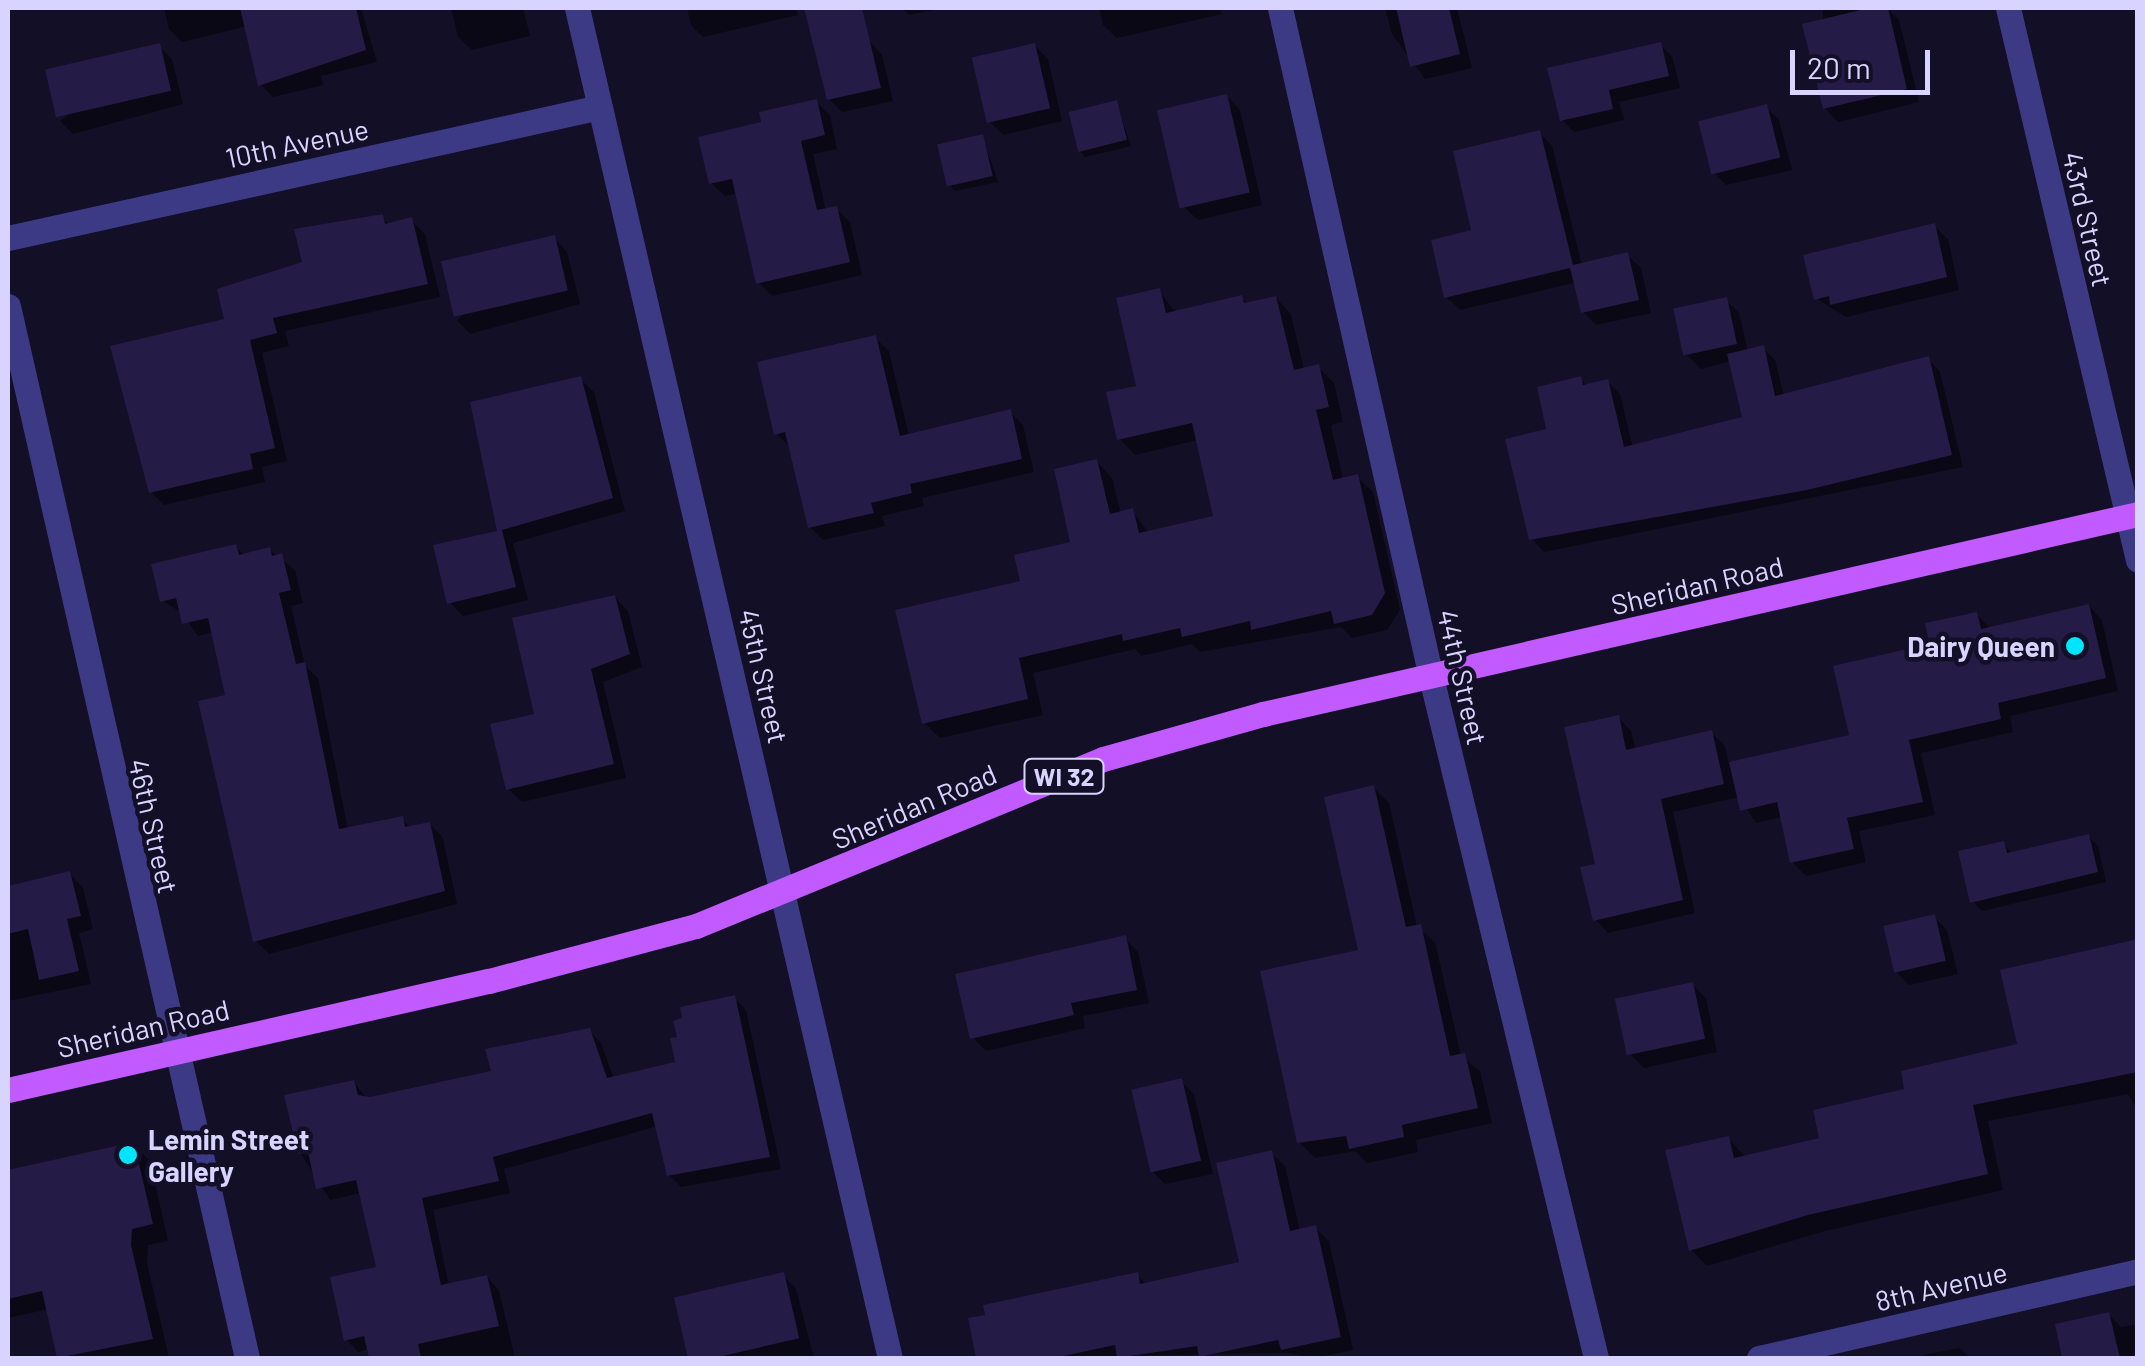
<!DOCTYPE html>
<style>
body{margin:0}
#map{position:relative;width:2145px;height:1366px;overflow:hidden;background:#130f26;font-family:Barlow,sans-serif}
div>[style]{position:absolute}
.shadow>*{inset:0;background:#0007}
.building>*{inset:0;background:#241b47;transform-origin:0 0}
.minor>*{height:25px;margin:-12.5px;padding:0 12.5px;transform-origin:12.5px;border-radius:12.5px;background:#3d3a85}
.major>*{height:25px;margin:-12.5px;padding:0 12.5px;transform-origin:12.5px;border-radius:12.5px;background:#c25bff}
.dots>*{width:28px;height:28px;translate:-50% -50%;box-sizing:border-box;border:5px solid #130f26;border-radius:50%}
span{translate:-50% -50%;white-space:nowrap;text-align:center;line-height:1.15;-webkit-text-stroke:9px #130f26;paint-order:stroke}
.shield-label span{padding:2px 8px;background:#130f26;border:2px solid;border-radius:8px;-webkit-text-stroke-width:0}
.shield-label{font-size:25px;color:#d9d4ff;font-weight:700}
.street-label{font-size:28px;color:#d9d4ff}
.poi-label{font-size:28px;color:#d9d4ff;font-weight:700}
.right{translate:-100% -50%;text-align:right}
.left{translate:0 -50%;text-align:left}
.frame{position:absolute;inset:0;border:10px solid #d9d4ff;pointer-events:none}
.scale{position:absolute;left:1790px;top:50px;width:140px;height:45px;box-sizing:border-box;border:5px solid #d9d4ff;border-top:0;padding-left:12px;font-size:30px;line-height:35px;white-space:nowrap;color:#d9d4ff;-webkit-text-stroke:8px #130f26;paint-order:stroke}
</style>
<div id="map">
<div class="shadow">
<i style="clip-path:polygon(164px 8px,361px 8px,377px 62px,321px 76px,323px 85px,273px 97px,260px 84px,247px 26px,182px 42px,169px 29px)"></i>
<i style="clip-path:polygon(451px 8px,523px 8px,530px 36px,472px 50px,458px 37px)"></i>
<i style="clip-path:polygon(687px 8px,796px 8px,798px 15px,703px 37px,691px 25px)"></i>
<i style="clip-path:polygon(901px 8px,943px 8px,909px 15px)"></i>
<i style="clip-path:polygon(1099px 8px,1220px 8px,1222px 14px,1117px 38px,1103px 25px)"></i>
<i style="clip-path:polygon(1385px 8px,1457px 8px,1472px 68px,1425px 79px,1392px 34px)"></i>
<i style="clip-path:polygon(1823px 8px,1887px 8px,1899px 20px,1919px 102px,1838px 122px,1825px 108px)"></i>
<i style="clip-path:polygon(869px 41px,882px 55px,893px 101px,842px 112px,829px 99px)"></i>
<i style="clip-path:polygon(1034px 45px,1048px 59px,1062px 121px,1003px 135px,989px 121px)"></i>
<i style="clip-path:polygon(1660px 45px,1672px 56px,1680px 88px,1619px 102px,1624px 120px,1574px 132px,1562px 120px)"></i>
<i style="clip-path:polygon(159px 46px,172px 59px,183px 104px,73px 134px,60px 121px)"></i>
<i style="clip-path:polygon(1227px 96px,1240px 110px,1262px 205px,1198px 220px,1184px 207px)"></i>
<i style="clip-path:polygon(816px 102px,830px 115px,837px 149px,813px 154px,826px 211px,836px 209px,850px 222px,862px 275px,772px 296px,758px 282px,738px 193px,725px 196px,711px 183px,764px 124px)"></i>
<i style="clip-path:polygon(1116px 102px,1131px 146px,1085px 157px,1079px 150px)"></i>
<i style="clip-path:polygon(1766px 107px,1779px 120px,1792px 170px,1726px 185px,1713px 172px)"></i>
<i style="clip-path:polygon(1539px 132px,1552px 146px,1582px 266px,1627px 255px,1641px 268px,1651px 313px,1596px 325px,1583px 312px,1574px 283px,1460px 310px,1446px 297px,1474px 232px)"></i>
<i style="clip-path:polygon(982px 136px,998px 182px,955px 191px,949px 185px)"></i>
<i style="clip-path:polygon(382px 217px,390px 225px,411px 220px,425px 234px,440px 297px,285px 331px,289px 346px,262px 353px,287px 461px,262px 467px,265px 482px,164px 505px,151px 492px,227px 321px,305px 263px,297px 231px)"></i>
<i style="clip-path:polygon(1934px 226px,1948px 239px,1959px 290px,1846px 317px,1816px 298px)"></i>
<i style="clip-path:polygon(554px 238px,567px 252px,580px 304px,470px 334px,457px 320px)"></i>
<i style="clip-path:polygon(1159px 291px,1176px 313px,1242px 298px,1248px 305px,1276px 298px,1291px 314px,1304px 370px,1318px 367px,1334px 383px,1343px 422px,1331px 425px,1343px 480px,1357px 477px,1373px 492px,1400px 610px,1387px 630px,1352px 638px,1341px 627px,1200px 652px,1192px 644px,1141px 656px,1135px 649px,1033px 673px,1043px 715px,940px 738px,924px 723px,1023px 583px,1073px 544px,1097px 462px,1112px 478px,1121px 514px,1132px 511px,1150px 534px,1216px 518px,1198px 440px,1135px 455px,1120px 439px,1139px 387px)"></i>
<i style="clip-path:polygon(1726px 300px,1739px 313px,1748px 351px,1763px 348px,1775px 360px,1784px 396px,1928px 359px,1940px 372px,1963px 467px,1544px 552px,1532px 539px,1549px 431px,1580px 379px,1587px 386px,1608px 382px,1620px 394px,1633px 448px,1745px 419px,1731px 361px,1701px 369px,1687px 355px)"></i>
<i style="clip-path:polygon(875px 338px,889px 351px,909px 436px,1010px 412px,1023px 425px,1034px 472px,922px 498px,924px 506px,882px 516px,885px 526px,823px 540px,810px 527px,790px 447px,776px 433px)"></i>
<i style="clip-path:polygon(580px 379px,594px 392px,625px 511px,513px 543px,528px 600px,463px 616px,450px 602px,500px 533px)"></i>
<i style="clip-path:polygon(236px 547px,245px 556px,270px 550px,295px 570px,303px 603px,291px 606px,305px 666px,318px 678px,348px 830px,402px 819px,411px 828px,430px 824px,443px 838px,457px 904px,269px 954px,255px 940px,228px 696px,213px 632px,198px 636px,182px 613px,163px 601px)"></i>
<i style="clip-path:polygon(615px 597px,628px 611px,642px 667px,603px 682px,626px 778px,522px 802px,508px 789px,537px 716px)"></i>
<i style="clip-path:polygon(2089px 606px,2102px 620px,2118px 691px,2010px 716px,2013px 732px,1921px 753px,1935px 815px,1859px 831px,1866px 862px,1806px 876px,1792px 862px,1782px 817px,1756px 823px,1739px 797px,1673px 812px,1695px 913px,1608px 933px,1595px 919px,1618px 717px,1631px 731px,1636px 750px,1712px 733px,1725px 746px,1729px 765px,1852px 736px,1932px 646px,1977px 615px,1991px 629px)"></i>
<i style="clip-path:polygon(1374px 788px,1389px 803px,1417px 927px,1435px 942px,1461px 1056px,1480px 1071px,1492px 1123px,1416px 1140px,1418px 1152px,1367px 1163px,1355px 1151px,1315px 1158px,1299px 1142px,1361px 952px)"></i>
<i style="clip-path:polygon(2088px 836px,2098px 846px,2106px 882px,1982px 911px,1972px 901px,2003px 844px,2013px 854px)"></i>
<i style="clip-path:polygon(70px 874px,83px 888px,93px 929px,79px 933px,91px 984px,8px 1001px,8px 911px)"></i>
<i style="clip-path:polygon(1934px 917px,1947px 930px,1958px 974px,1909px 985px,1896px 972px)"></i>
<i style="clip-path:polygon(1125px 938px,1138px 952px,1149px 1003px,1083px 1016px,1085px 1028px,986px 1051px,972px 1037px)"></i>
<i style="clip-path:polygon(2138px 942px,2138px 1111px,2128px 1094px,1988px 1121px,2003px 1190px,1825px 1231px,1707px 1266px,1691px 1250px,1728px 1138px,1746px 1158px,1822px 1140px,1907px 1091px,2020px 1046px)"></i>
<i style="clip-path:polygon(1692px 984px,1706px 998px,1717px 1052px,1644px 1068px,1631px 1055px)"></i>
<i style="clip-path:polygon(734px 998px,746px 1010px,781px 1169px,681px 1187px,669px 1175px,658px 1126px,504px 1169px,510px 1193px,433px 1210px,449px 1286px,487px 1277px,499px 1290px,515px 1358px,372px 1358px,369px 1349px,358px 1352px,346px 1339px,378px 1268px,361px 1193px,330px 1200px,300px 1152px,354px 1082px,367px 1099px,494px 1072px,589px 1030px,601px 1043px,614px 1079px,678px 1064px)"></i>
<i style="clip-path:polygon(1181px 1081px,1194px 1094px,1213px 1174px,1165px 1184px,1152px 1171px)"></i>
<i style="clip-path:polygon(133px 1144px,150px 1161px,168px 1241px,148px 1245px,147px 1263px,169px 1358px,60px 1358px,49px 1309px,8px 1318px,8px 1173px)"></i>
<i style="clip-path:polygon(1271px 1153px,1285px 1166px,1300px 1231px,1315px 1228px,1329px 1241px,1353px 1350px,1314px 1358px,1288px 1353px,979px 1358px,971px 1320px,1137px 1275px,1147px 1285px,1242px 1264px)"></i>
<i style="clip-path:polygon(783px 1275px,796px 1289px,814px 1358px,690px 1358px,677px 1299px)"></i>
<i style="clip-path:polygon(2108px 1314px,2121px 1327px,2138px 1324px,2138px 1358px,2065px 1358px,2058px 1326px)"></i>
<i style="clip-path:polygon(1959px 1348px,1970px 1358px,1909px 1358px)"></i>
</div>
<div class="building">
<i style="clip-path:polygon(240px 8px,356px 8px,366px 50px,258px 86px)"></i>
<i style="clip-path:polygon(804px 8px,862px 8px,881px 88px,827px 100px)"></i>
<i style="clip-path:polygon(1396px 8px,1449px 8px,1460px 54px,1410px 67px)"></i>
<i style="clip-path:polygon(1869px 8px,1888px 8px,1907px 89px,1823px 109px,1802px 24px)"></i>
<i style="clip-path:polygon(1661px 42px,1669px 76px,1609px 90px,1613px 109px,1560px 121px,1547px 68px)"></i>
<i style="left:160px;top:43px;width:49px;height:118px;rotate:77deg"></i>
<i style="left:1035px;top:43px;width:67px;height:65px;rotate:77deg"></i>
<i style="left:1227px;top:94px;width:101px;height:72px;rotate:77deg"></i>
<i style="clip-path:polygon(817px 99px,825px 135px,801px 141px,817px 210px,837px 206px,850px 262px,756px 284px,732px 179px,709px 184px,698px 137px,761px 122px,759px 112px)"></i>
<i style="left:1117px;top:100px;width:41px;height:50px;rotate:76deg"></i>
<i style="left:1767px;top:104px;width:55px;height:71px;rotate:76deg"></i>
<i style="clip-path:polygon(1540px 130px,1573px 265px,1628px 252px,1639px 300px,1581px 313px,1570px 268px,1444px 298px,1431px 240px,1471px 230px,1453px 151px)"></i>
<i style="left:983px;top:134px;width:43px;height:47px;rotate:77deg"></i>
<i style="clip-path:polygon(383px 214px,385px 224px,412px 217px,428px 284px,273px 318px,277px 333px,250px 340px,275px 448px,250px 454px,253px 469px,149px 493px,110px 346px,224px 319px,217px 289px,302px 262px,294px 229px)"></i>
<i style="clip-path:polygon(1935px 223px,1947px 277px,1830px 305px,1829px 296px,1814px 300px,1803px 255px)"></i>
<i style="left:555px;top:235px;width:57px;height:117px;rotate:77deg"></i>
<i style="clip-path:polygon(1160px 288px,1166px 313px,1242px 295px,1244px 303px,1276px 296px,1294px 370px,1319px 364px,1329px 407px,1316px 410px,1333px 480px,1358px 474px,1385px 593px,1372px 615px,1334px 624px,1331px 611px,1251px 630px,1250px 621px,1182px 637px,1180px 628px,1123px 641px,1122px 634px,1019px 658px,1028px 699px,922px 724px,895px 610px,1020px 581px,1014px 555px,1070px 542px,1054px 469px,1097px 459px,1110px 514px,1133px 508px,1139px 533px,1213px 516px,1192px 423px,1117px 440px,1106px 392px,1136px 386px,1116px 298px)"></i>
<i style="left:1727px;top:297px;width:48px;height:55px;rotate:78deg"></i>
<i style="clip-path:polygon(876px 335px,900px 436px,1011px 409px,1022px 459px,910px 484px,912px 493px,871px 503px,874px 513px,808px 528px,785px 432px,774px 435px,757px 362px)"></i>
<i style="clip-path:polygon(1764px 345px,1775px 396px,1929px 356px,1952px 455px,1807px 490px,1529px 540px,1505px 439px,1546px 429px,1537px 387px,1581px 376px,1583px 385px,1608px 379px,1624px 447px,1742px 417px,1727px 354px)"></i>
<i style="clip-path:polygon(581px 376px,613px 498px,502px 530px,516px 587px,447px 604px,433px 545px,497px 531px,470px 402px)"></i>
<i style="clip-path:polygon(236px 544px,239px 555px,270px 547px,272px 556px,282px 553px,291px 590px,279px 593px,296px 664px,305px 662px,339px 829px,403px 816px,405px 827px,430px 822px,445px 891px,253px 942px,198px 701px,225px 695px,208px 618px,182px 624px,176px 598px,160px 602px,151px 564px)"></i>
<i style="clip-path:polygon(615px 595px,630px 654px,591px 669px,614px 764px,506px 790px,490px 724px,534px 714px,512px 618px)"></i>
<i style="clip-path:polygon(2089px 604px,2106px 678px,1998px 703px,2001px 719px,1909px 740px,1923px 802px,1847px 818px,1854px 849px,1790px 863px,1777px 802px,1740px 811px,1729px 762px,1849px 735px,1833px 666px,1929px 644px,1925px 623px,1977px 612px,1981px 629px)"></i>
<i style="clip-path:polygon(1619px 715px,1626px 750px,1712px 730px,1724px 784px,1661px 799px,1683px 900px,1593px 921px,1580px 867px,1595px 864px,1564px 727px)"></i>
<i style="clip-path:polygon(1374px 785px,1406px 927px,1421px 924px,1450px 1056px,1465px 1053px,1478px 1108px,1402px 1125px,1404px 1137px,1349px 1149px,1346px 1136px,1297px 1143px,1260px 971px,1358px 950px,1324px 797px)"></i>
<i style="clip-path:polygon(2089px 834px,2098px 872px,1970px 903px,1958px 851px,2004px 841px,2007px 853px)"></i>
<i style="clip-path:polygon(70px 871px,81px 916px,67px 919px,79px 971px,39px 980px,28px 929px,8px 934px,8px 886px)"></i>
<i style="left:1935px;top:914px;width:48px;height:53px;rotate:77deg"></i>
<i style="clip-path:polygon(1126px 935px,1137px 990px,1071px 1003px,1074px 1015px,970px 1039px,955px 974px)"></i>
<i style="clip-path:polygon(2138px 939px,2138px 1072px,1973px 1105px,1988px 1174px,1808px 1215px,1689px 1251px,1665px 1150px,1729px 1136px,1734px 1158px,1819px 1138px,1813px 1110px,1904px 1089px,1901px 1071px,2017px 1044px,2000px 970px)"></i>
<i style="left:1693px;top:982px;width:58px;height:80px;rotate:78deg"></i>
<i style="clip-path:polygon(735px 995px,770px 1157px,667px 1176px,652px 1113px,493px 1157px,499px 1181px,422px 1198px,441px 1285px,487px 1275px,499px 1326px,418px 1344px,421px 1358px,369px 1358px,364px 1336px,344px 1341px,330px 1277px,376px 1267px,356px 1180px,316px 1189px,308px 1152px,298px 1154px,284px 1095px,354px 1080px,358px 1095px,370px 1097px,491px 1071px,485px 1049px,590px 1028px,607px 1078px,675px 1062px,670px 1038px,677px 1037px,673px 1021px,682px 1018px,680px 1007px)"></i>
<i style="left:1182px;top:1078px;width:85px;height:52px;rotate:77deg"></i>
<i style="clip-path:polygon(134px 1142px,153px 1224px,132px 1229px,131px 1245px,153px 1339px,57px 1358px,42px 1291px,8px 1299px,8px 1170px)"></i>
<i style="clip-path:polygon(1272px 1150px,1290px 1231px,1316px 1225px,1341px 1337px,1281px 1350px,1278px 1340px,1199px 1357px,1197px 1346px,1117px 1358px,1115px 1345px,1054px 1358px,976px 1358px,968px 1318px,985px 1315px,983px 1305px,1138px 1272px,1140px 1284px,1239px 1262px,1216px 1163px)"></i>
<i style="left:784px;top:1272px;width:68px;height:113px;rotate:77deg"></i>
<i style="clip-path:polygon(2109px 1312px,2120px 1358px,2062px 1358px,2055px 1324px)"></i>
</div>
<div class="minor">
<i style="left:577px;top:8px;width:1386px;rotate:76.95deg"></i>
<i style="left:1280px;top:8px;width:686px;rotate:77.28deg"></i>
<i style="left:1431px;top:677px;width:701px;rotate:76.38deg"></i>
<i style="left:2008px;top:8px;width:567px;rotate:76.75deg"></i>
<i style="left:8px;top:238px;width:606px;rotate:-12.48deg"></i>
<i style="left:8px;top:306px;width:1079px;rotate:77.2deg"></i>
<i style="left:1759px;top:1358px;width:389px;rotate:-12.9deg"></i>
</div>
<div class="major">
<i style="left:8px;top:1090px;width:493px;rotate:-12.8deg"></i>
<i style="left:489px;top:981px;width:214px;rotate:-14.9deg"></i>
<i style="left:696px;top:926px;width:440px;rotate:-22.3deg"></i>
<i style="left:1103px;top:759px;width:166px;rotate:-15.7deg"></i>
<i style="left:1263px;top:714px;width:898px;rotate:-12.88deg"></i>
</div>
<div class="dots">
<i style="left:2075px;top:646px;background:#00e5ff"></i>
<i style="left:128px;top:1155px;background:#00e5ff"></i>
</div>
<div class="shield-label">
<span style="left:1064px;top:776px">WI 32</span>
</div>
<div class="street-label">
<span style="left:297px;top:143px;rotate:-12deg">10th Avenue</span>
<span style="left:2088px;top:219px;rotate:77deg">43rd Street</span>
<span style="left:1697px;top:585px;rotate:-13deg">Sheridan Road</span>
<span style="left:764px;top:676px;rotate:77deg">45th Street</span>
<span style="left:1463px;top:677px;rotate:77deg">44th Street</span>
<span style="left:914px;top:806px;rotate:-23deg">Sheridan Road</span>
<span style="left:154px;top:826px;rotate:77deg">46th Street</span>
<span style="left:143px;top:1028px;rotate:-13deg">Sheridan Road</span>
<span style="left:1941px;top:1286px;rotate:-13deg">8th Avenue</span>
</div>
<div class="poi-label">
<span class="right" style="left:2055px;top:646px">Dairy Queen</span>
<span class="left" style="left:148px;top:1155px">Lemin Street<br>Gallery</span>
</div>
<div class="frame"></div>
<div class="scale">20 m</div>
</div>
